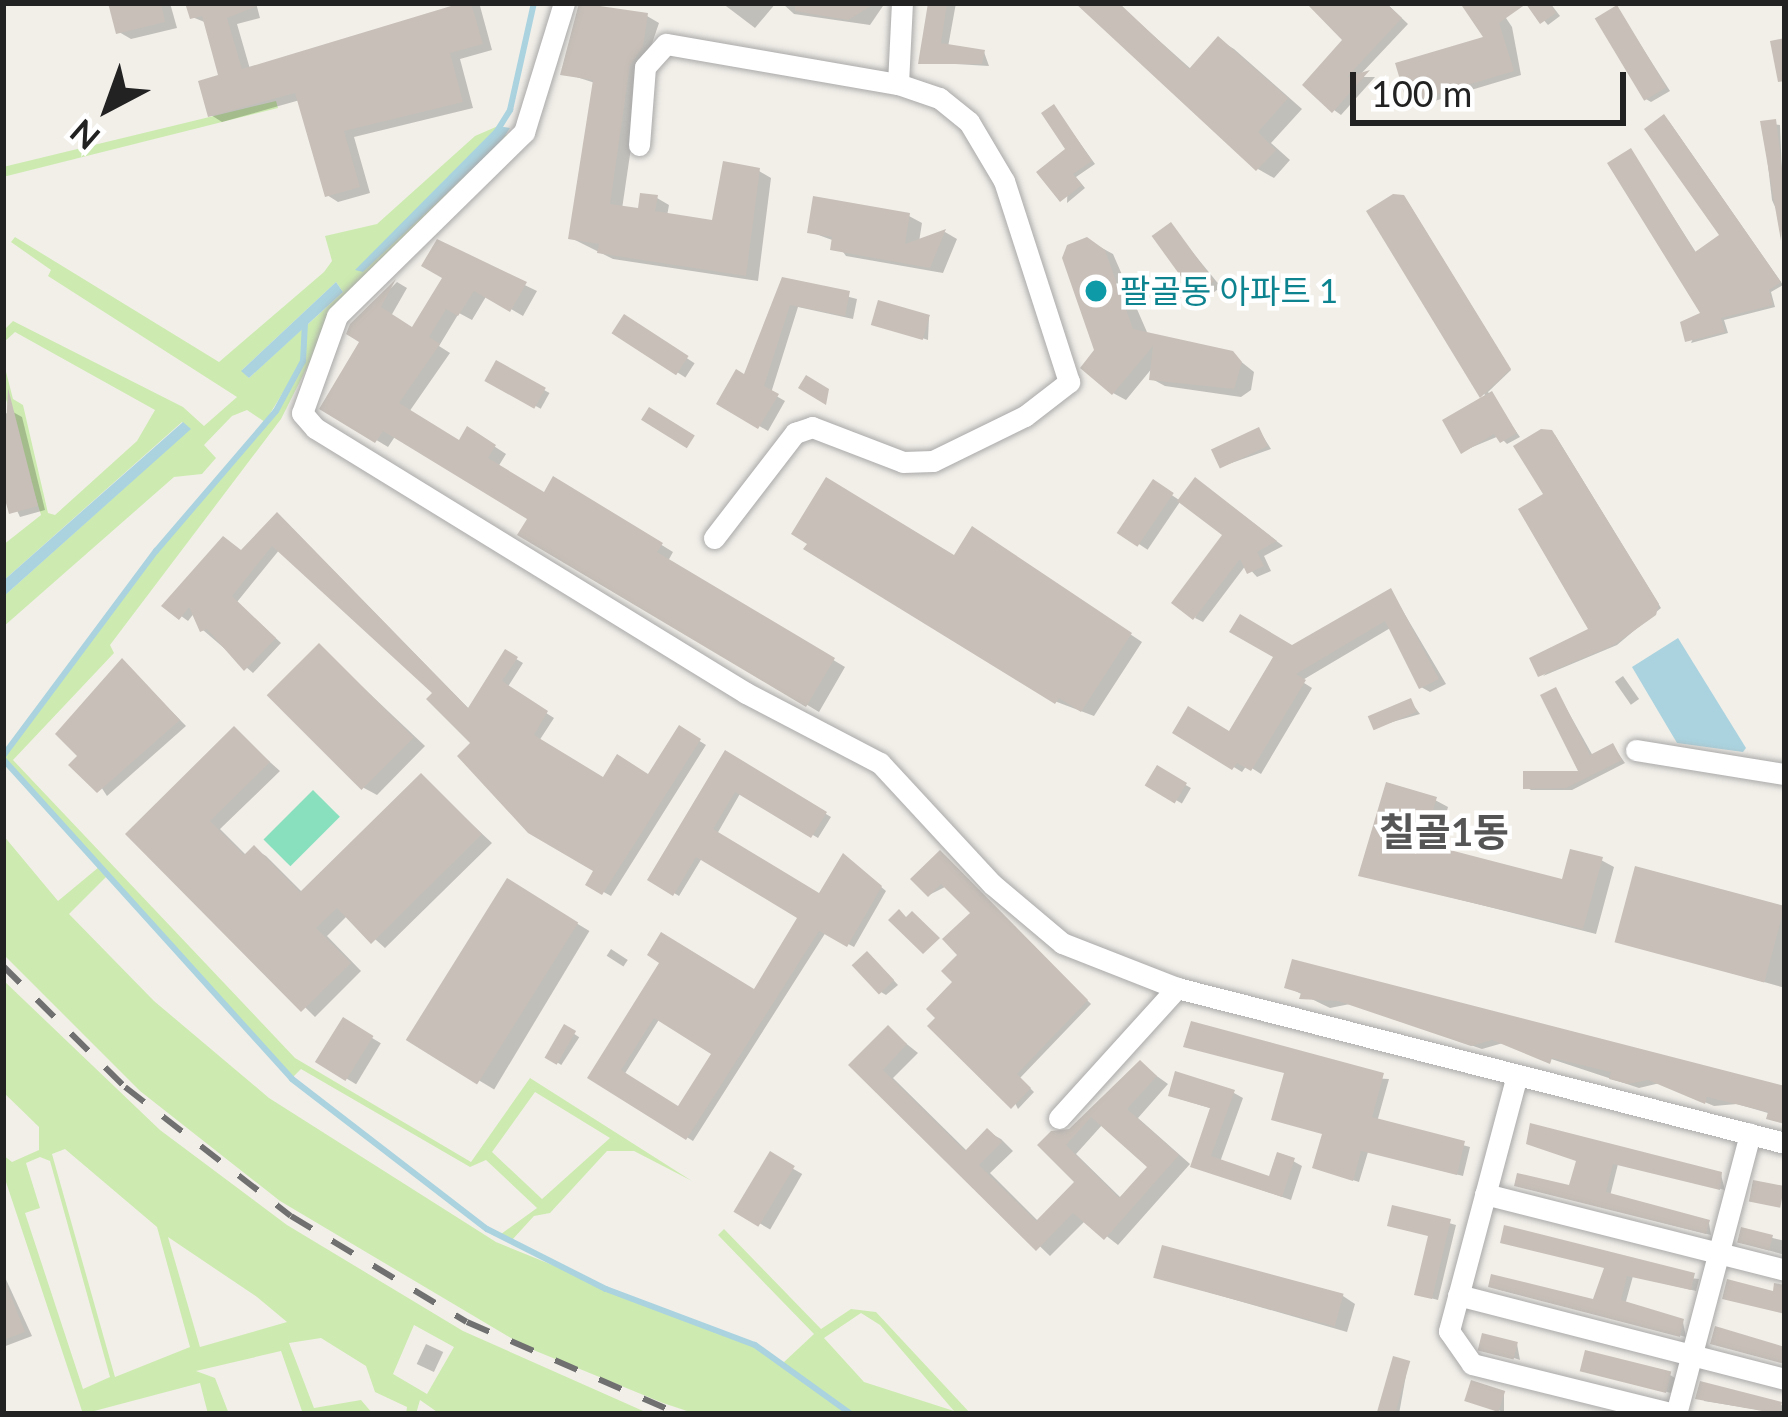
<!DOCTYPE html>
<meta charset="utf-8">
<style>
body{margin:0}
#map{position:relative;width:1788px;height:1417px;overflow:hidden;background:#f2efe9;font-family:Lato,"Noto Sans KR",sans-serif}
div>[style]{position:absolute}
.grass>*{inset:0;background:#cdebb0}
.pitch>*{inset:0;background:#88e0be;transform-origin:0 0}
.water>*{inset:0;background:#aad3df}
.shadow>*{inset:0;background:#0003;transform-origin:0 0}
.stream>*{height:6px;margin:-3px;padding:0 3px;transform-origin:3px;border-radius:3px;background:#aad3df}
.building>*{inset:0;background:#c7bfb8;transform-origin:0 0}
.roads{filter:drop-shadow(0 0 3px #a9a9a9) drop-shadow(0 0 3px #a9a9a9)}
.minor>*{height:21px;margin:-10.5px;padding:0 10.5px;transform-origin:10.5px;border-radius:10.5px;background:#fff}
.rail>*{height:6px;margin-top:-3px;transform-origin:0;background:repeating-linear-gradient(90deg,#707070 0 24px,transparent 0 48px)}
.dots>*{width:33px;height:33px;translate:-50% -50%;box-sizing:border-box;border:6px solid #fff;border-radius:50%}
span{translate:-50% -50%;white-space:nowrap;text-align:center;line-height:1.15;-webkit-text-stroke:9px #fff;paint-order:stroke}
.culture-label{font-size:33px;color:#0d838f}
.left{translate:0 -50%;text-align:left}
.quarter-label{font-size:39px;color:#555;font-weight:700}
.frame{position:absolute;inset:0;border:6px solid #222;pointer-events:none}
.north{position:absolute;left:48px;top:48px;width:120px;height:120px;-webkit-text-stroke:9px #fff;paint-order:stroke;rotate:221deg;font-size:33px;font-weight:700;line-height:48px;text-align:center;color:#222}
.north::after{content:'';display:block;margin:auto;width:42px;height:54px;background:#222;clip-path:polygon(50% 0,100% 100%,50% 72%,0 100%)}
.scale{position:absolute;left:1350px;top:72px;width:276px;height:54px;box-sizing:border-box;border:6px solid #222;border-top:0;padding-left:15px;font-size:36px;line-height:42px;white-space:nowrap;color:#222;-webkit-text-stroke:9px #fff;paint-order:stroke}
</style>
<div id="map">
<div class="grass">
<i style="clip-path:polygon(276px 101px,278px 108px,3px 177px,3px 167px)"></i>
<i style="clip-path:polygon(evenodd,498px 126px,486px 142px,517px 131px,336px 310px,281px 419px,110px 645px,114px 653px,13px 760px,295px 1058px,471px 1162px,530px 1078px,692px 1181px,634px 1151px,607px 1151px,550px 1213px,534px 1216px,512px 1240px,501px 1234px,537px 1208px,486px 1160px,470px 1167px,301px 1069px,293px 1077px,3px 758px,157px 552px,277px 412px,305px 361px,306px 326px,343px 292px,336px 282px,242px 370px,249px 378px,303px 328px,302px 361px,265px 422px,247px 410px,232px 416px,204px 445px,216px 458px,202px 474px,174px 477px,3px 627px,3px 597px,190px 429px,182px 422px,3px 581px,3px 545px,41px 515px,3px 389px,3px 360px,13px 399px,23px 405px,48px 513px,55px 515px,137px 441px,155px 410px,15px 332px,3px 343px,3px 331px,13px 321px,183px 407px,204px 426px,237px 397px,48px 276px,51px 270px,11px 242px,15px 237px,219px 362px,324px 272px,332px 261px,325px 236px,377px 224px,475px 136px,498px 126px,535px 1092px,610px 1138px,542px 1199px,492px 1152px,535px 1092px)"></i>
<i style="clip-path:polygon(3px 835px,58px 901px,99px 867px,107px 876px,69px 914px,154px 1001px,269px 1098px,496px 1242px,754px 1347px,848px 1414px,696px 1414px,663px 1403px,526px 1347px,280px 1201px,140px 1091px,3px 954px)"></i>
<i style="clip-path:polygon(evenodd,3px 980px,160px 1130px,287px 1225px,463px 1331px,650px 1414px,440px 1414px,420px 1400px,416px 1414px,406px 1414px,407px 1407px,375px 1392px,366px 1366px,321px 1338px,289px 1343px,314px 1408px,361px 1400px,373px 1414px,303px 1414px,281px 1351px,196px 1371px,215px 1378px,229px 1414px,208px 1414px,200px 1383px,83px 1414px,3px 1173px,3px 1155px,12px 1162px,39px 1150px,39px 1127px,3px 1092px,3px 980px,65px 1149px,157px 1227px,190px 1347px,115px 1377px,52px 1154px,65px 1149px,3px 980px,40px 1157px,50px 1161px,110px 1377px,83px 1389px,25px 1213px,40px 1208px,26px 1163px,40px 1157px,3px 980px,168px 1237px,257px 1297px,287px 1322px,200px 1347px,168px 1237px,3px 980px,414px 1325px,454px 1347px,427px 1394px,393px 1374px,414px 1325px)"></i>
<i style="clip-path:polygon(evenodd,724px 1229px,821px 1329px,851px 1309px,876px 1312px,971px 1414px,852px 1414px,797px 1381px,767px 1358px,784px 1362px,814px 1334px,718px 1235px,724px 1229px,861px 1313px,880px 1325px,954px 1411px,864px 1382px,824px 1338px,861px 1313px)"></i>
</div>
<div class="pitch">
<i style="left:313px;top:790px;width:38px;height:70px;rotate:45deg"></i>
</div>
<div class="water">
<i style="clip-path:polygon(498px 126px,510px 128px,500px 143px,363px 272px,355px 270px)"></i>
<i style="clip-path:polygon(336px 282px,343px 292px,249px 378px,241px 371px)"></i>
<i style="clip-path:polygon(183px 422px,191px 429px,3px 597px,3px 581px)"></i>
<i style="clip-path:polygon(1678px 638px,1746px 748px,1743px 752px,1677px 743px,1632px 667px)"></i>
</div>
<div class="shadow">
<i style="clip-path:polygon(111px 3px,170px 3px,177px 28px,131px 39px,119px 32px)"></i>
<i style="clip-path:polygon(200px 3px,256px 3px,260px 18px,237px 24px,250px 69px,469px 3px,493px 3px,480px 6px,492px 50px,460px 59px,473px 108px,354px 137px,370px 193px,338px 202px,327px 195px,300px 100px,222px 122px,211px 115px,222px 77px,207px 23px,192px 17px)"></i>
<i style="clip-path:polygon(722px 3px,776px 3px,755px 28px)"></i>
<i style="clip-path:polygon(782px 3px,880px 3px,883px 6px,870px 25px,794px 14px)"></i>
<i style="clip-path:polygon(931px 3px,956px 3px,948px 47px,984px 52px,989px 66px,922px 62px)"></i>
<i style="clip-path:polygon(1080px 3px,1117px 3px,1192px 70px,1219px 40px,1234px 49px,1302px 109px,1271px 143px,1290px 160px,1274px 178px,1258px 169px)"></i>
<i style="clip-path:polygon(1308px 3px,1386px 3px,1408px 24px,1358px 77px,1375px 77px,1341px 115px,1334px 110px,1346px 40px)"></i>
<i style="clip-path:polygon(1470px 3px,1496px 3px,1512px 27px,1521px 75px,1418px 106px,1410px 101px,1488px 39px)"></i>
<i style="clip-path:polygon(1529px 3px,1550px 3px,1560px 16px,1548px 25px)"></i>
<i style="clip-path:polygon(1617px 8px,1670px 91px,1651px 102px,1646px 99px)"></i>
<i style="clip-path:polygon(647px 16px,659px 23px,642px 73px,622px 209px,641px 212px,657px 198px,669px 205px,667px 216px,715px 223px,759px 171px,771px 178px,758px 281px,613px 259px,571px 238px,595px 83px,564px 73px)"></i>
<i style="clip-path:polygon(1054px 107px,1095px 164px,1076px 177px,1085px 188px,1067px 203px,1069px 149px)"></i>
<i style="clip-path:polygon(1668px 120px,1783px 285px,1771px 292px,1775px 307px,1724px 320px,1728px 333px,1691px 343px,1704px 314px,1631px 151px,1697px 254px,1723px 235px)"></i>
<i style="clip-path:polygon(1763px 123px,1780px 125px,1784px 227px,1772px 200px)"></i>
<i style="clip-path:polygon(1406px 199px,1511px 370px,1488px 392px,1520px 437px,1507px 444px,1499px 436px,1463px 451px,1486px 398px)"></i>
<i style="clip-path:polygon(909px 216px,922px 223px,919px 242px,945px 232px,957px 239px,943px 273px,846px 256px,835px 241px,810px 232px)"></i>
<i style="clip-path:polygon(1171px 226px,1221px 287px,1206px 298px,1197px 292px)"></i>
<i style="clip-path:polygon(1087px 240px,1113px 254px,1150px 339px,1239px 360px,1254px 372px,1251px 390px,1241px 397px,1165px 386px,1152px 379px,1153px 367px,1126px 400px,1113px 393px)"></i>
<i style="clip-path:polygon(438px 243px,537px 291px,523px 316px,487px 295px,472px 320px,459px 313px,439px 346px,450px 353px,409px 412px,460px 443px,480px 437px,506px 454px,498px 467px,545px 496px,566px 486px,673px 552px,668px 561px,845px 667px,819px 712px,521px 534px,531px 518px,396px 435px,388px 447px,323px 408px,363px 342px,353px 326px,397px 282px,407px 288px,391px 316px,414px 331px,446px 277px)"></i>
<i style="clip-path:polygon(784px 280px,857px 299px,853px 319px,798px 307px,771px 393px,785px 401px,768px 431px,720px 403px,746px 378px)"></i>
<i style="clip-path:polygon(929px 317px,928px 340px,879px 323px)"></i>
<i style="left:625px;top:318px;width:83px;height:17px;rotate:33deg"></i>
<i style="left:497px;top:364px;width:60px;height:18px;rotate:29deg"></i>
<i style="clip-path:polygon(13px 412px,22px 417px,45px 510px,20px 517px,3px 480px,3px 414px)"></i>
<i style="clip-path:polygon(1259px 430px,1271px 449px,1223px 466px)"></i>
<i style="clip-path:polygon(1555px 435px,1661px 608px,1617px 645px,1543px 676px,1592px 630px,1547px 495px)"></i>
<i style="left:1154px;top:483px;width:32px;height:59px;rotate:34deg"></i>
<i style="clip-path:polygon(1204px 485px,1283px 546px,1264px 556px,1271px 571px,1257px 577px,1246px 565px,1203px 622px,1195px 618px,1227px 535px)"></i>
<i style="clip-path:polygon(284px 520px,470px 710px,506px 653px,523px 663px,507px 688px,554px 718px,539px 741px,604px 781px,650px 777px,680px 729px,706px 745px,611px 896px,589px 884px,597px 870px,437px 693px,280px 549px,237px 602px,281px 643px,253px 673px,203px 630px,195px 612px,188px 621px,166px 605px)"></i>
<i style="clip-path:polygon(984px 537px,1142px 642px,1094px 716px,1057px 702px,807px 548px,956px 559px)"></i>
<i style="clip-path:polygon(1391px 591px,1446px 684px,1430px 692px,1421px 687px,1392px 627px,1301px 681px,1312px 688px,1261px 774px,1247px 765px,1242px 772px,1176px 732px,1231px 735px,1292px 649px)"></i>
<i style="clip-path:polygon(319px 646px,425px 746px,377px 795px,364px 788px)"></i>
<i style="clip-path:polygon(123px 662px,186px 726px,107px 796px,81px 756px)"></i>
<i style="left:1623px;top:676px;width:28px;height:10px;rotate:55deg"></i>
<i style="clip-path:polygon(1556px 690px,1593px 756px,1613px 746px,1625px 763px,1572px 790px,1531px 790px,1526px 787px,1583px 774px)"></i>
<i style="clip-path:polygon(1411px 702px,1420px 714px,1375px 727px)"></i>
<i style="clip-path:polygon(234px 730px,280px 771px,220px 829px,247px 856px,254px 849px,266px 856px,304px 894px,421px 777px,492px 843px,385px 948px,348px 915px,327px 936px,361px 971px,315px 1017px,129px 834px)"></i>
<i style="clip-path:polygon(evenodd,726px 754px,831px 817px,818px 838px,741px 792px,717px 834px,820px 897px,849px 860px,886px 891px,854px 947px,826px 932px,693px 1141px,591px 1077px,663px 962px,755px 993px,801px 917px,702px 858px,679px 896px,651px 879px,726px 754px,660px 1018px,715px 1053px,680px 1110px,624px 1075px,660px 1018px)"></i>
<i style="left:1158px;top:769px;width:38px;height:18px;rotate:30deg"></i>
<i style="clip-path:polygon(1435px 800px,1448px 807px,1436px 850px,1564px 883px,1601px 860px,1614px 867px,1596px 934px,1362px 875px)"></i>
<i style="clip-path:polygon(945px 857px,1091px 1004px,1020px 1078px,1034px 1092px,1018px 1109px,956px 982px,974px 913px,947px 886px,929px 895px)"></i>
<i style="clip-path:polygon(1637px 870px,1785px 909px,1785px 988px,1618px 941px)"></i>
<i style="left:508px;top:882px;width:95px;height:185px;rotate:31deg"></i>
<i style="left:611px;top:949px;width:20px;height:8px;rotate:33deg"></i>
<i style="clip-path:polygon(873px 958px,898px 985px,886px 995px,881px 992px)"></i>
<i style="clip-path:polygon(1287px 987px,1785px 1090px,1785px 1118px,1737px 1104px,1714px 1106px,1660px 1083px,1639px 1088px,1503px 1043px,1482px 1049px,1350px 1004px,1330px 1008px)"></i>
<i style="left:344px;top:1021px;width:43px;height:48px;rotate:31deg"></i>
<i style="left:565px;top:1028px;width:17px;height:33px;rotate:33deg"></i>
<i style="clip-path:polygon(evenodd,888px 1029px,918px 1053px,893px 1078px,968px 1152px,988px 1132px,1001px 1139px,1013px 1151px,990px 1173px,1039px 1222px,1078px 1182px,1041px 1145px,1071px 1132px,1140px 1064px,1168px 1084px,1138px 1118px,1190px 1164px,1118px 1245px,1086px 1220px,1050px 1256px,852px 1065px,888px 1029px,1103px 1124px,1151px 1167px,1122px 1199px,1076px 1154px,1103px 1124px)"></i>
<i style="clip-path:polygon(1287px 1074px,1389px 1079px,1377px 1122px,1470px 1147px,1463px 1176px,1368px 1152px,1359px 1182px,1322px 1170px,1325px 1134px)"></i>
<i style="clip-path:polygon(1234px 1093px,1243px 1098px,1220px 1162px,1271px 1180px,1293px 1161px,1302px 1166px,1291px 1200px,1203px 1170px,1213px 1109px,1180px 1099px)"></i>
<i style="clip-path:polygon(1534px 1146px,1721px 1175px,1725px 1190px,1618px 1164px,1610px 1196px,1709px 1223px,1711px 1235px,1523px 1187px,1571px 1189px,1579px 1161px)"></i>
<i style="left:771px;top:1156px;width:36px;height:64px;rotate:30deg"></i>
<i style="clip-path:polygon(1395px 1208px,1456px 1225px,1438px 1300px,1423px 1296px,1431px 1236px)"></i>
<i style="clip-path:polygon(1743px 1231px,1785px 1241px,1785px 1255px,1746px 1244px)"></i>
<i style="clip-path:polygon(1607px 1269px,1699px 1279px,1696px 1291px,1633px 1276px,1625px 1305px,1683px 1322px,1686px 1337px,1497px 1289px,1595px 1302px)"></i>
<i style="clip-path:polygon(3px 1273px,32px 1336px,3px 1347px)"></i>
<i style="clip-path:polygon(1156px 1277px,1343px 1296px,1355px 1304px,1347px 1332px)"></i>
<i style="left:426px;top:1344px;width:19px;height:22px;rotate:25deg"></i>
<i style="clip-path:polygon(1517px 1344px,1520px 1360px,1488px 1349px)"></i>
<i style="clip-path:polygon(1408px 1364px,1399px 1414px,1383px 1414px)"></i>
<i style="clip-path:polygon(1588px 1372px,1670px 1375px,1675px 1378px,1671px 1393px)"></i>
<i style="clip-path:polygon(1702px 1385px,1785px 1406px,1785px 1414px,1704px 1401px)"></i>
<i style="clip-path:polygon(1504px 1393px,1504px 1412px,1474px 1403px)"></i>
</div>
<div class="stream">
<i style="left:497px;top:131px;width:25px;rotate:-58deg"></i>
<i style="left:510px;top:110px;width:110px;rotate:-77.4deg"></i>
<i style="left:3px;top:756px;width:256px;rotate:-53.3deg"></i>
<i style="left:156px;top:551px;width:184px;rotate:-49.4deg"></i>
<i style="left:276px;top:411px;width:57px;rotate:-61.6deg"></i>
<i style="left:303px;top:361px;width:39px;rotate:-87deg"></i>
<i style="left:3px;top:759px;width:431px;rotate:47.9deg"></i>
<i style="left:292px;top:1079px;width:246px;rotate:37.6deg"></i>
<i style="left:487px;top:1229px;width:133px;rotate:26.8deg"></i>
<i style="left:606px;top:1289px;width:159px;rotate:20.6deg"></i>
<i style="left:755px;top:1345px;width:118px;rotate:35.7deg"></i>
</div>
<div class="building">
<i style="clip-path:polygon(108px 3px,161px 3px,165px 22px,116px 34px)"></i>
<i style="clip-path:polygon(185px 3px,265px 3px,227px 18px,242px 69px,461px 3px,471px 3px,483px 44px,450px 53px,463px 102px,344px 131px,360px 187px,325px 197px,295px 93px,208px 117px,198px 81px,218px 75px,202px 16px,190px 19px)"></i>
<i style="clip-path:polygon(579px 3px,648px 13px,643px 47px,630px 66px,610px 204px,638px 208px,640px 193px,658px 195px,655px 211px,712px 220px,723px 161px,760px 168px,746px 276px,597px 253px,599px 244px,568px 239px,593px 80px,560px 75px)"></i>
<i style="clip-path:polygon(795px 3px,876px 3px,848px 20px,795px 11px)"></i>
<i style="clip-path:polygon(928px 3px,947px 3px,941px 43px,985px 50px,982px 64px,918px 64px)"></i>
<i style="clip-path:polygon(1075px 3px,1119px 3px,1189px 69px,1218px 36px,1288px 98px,1258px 132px,1276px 150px,1256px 171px)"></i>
<i style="clip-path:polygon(1306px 3px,1386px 3px,1402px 18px,1347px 77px,1370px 70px,1332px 113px,1302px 85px,1342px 40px)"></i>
<i style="clip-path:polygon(1460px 3px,1550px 3px,1556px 13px,1540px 24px,1526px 4px,1499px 23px,1514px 71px,1407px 103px,1395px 63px,1483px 37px)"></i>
<i style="left:1617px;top:5px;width:96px;height:26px;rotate:59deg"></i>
<i style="clip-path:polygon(1785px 38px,1785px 81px,1778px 82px,1770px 41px)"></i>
<i style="clip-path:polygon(1054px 104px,1092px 161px,1073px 174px,1082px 185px,1060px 202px,1036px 172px,1065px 149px,1041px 113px)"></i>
<i style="clip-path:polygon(1664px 114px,1781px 282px,1769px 290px,1773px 305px,1721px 318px,1725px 332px,1685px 342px,1680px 322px,1700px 313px,1607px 163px,1631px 148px,1695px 252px,1719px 235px,1644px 129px)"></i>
<i style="clip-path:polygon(1776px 119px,1785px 194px,1781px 241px,1760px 121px)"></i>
<i style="clip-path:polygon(1393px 194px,1404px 195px,1511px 369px,1480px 398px,1366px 211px)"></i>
<i style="clip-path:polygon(813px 196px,910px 213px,905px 244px,946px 229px,930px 268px,830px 250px,832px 237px,807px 233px)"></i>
<i style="left:1171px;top:222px;width:73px;height:24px;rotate:54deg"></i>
<i style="clip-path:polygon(1087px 237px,1105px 250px,1133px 329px,1233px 351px,1242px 362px,1234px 389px,1149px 380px,1153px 346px,1112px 395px,1080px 368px,1094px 350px,1062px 258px,1067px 245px)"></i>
<i style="clip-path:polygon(437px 239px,527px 282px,510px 312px,474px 291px,458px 316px,446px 309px,429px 337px,440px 344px,399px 403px,459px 440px,467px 426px,496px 445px,488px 458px,544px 492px,553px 476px,663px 543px,657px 552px,835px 658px,806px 707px,517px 535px,527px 519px,383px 431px,375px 443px,319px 409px,359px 342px,346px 334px,350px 324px,396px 279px,381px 307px,412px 327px,442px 278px,421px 266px)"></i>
<i style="clip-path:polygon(782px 277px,850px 291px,845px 316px,790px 305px,764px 386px,779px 394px,758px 429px,716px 404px,736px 369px,744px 374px)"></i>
<i style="left:878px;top:300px;width:54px;height:26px;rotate:16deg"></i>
<i style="left:624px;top:314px;width:77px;height:23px;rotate:33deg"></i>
<i style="left:496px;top:360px;width:57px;height:24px;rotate:29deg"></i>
<i style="clip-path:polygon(806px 375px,829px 389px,826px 405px,798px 388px)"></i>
<i style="clip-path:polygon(8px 388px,38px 506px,9px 514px,3px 492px)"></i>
<i style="clip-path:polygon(1492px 391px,1517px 433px,1500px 443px,1494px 434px,1461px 454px,1442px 420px)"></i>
<i style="left:649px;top:407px;width:54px;height:15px;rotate:32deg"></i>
<i style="left:1259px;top:427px;width:21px;height:53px;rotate:65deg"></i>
<i style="clip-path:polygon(1541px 429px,1552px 430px,1659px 604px,1656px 615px,1614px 645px,1538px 677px,1529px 658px,1588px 629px,1518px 509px,1543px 494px,1513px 446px)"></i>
<i style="clip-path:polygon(826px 477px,954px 555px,972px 526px,1132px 633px,1081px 712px,1059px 698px,1055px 704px,803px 549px,807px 544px,791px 534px)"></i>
<i style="clip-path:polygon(1195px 477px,1277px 541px,1257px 552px,1264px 566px,1247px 574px,1240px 559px,1193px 620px,1171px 603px,1222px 535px,1177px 501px)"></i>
<i style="left:1153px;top:479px;width:25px;height:65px;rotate:34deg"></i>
<i style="clip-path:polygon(277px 512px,468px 708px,505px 649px,518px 657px,502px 681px,548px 711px,534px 735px,603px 777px,617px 754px,648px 774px,679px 725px,701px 739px,602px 895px,585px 885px,593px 871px,528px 833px,457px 756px,470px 743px,426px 699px,432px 693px,272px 546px,232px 596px,276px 638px,244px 671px,207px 629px,200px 632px,189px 607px,179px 620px,161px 606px,223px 536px,241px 550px)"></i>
<i style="clip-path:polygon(1391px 588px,1439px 679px,1419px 689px,1385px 621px,1296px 674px,1306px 680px,1251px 771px,1237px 763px,1232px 770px,1172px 733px,1188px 706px,1229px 731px,1273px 657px,1229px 632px,1240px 614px,1292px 645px)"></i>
<i style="left:319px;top:643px;width:134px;height:74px;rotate:45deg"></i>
<i style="clip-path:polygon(122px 658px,180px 720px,97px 793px,68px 765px,77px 756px,55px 734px)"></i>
<i style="clip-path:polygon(1556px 687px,1590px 755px,1613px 743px,1622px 760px,1566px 788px,1523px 789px,1523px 771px,1578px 771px,1540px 695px)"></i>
<i style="left:1411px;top:698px;width:15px;height:47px;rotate:67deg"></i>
<i style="clip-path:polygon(234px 726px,270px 762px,210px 821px,244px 855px,254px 845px,300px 892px,421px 773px,482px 834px,371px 944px,337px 908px,316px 928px,351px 963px,301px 1012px,125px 834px)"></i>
<i style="clip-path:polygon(evenodd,725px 750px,827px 812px,811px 838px,735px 792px,713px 829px,819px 893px,843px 853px,882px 886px,847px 947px,819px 931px,686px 1140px,587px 1078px,659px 963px,647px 955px,661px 932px,754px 989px,797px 918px,696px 857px,673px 896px,647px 880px,725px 750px,654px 1018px,711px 1054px,678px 1106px,621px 1070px,654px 1018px)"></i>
<i style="left:1157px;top:765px;width:35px;height:24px;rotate:31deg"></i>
<i style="clip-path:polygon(1386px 782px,1437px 797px,1423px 843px,1562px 879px,1570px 849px,1603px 857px,1583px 929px,1358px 876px)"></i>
<i style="clip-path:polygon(940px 850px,1088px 1000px,1017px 1074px,1031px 1088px,1011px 1109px,927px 1026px,935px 1018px,926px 1009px,952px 982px,941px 971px,957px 955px,942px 939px,970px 913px,941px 884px,928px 897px,910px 879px)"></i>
<i style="left:1635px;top:866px;width:155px;height:79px;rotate:15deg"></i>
<i style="left:507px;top:878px;width:84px;height:191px;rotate:32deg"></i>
<i style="clip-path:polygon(899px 909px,906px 917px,912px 911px,940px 938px,923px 954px,888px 920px)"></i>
<i style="left:867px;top:951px;width:40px;height:21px;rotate:47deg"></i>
<i style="clip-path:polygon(1292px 959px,1785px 1086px,1785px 1124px,1766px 1119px,1768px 1112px,1707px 1097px,1705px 1104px,1648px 1080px,1628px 1084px,1609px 1079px,1611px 1072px,1552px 1058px,1550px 1064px,1492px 1040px,1471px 1046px,1338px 1001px,1299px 999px,1301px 993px,1284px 988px)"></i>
<i style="left:343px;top:1017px;width:36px;height:53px;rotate:32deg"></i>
<i style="clip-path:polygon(1191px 1021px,1384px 1073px,1372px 1117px,1465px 1141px,1457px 1175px,1361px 1151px,1353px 1181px,1312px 1168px,1322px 1134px,1271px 1120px,1284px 1073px,1183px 1047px)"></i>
<i style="left:564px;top:1024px;width:14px;height:39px;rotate:30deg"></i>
<i style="clip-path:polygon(evenodd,888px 1025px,907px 1044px,883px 1070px,965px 1151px,987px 1128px,1002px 1142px,979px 1165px,1036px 1221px,1074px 1182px,1037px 1145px,1051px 1131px,1069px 1129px,1140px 1060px,1157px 1076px,1127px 1109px,1179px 1155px,1104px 1240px,1073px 1213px,1036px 1251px,848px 1065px,888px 1025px,1091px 1117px,1147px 1167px,1119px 1198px,1066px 1145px,1091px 1117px)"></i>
<i style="clip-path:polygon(1175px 1071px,1235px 1090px,1211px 1156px,1269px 1176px,1277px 1152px,1295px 1158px,1282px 1197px,1190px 1167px,1210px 1108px,1168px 1096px)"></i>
<i style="clip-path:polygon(1530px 1123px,1722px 1172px,1720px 1190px,1613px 1164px,1606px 1192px,1710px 1220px,1706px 1234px,1514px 1186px,1517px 1173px,1569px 1185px,1576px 1161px,1526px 1144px)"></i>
<i style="left:770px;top:1151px;width:29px;height:71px;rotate:31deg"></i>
<i style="left:1753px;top:1180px;width:32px;height:22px;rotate:11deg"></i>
<i style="clip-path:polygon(1392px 1205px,1451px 1219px,1432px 1299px,1414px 1295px,1428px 1236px,1387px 1226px)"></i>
<i style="clip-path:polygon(1504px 1225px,1695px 1273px,1691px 1290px,1627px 1276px,1621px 1300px,1684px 1319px,1680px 1337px,1488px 1287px,1491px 1274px,1593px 1299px,1604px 1268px,1500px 1243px)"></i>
<i style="left:1741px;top:1227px;width:33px;height:16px;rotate:14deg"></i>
<i style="left:1162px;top:1245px;width:188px;height:34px;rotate:15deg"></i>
<i style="clip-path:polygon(4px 1278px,25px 1332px,3px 1340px,3px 1279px)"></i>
<i style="clip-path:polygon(1727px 1279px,1773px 1291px,1774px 1283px,1785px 1285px,1785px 1314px,1722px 1299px)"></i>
<i style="clip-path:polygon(1715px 1326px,1785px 1347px,1785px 1364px,1710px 1344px)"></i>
<i style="left:1482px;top:1333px;width:37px;height:18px;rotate:14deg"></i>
<i style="left:1585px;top:1350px;width:89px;height:22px;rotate:14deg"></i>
<i style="left:1393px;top:1356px;width:18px;height:61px;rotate:16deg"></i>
<i style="left:1471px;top:1380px;width:36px;height:22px;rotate:18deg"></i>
<i style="clip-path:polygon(1700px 1381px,1782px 1402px,1779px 1414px,1695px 1399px)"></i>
</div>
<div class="roads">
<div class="minor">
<i style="left:564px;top:3px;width:135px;rotate:107.2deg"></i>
<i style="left:524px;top:132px;width:262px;rotate:135.5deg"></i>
<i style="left:337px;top:316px;width:103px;rotate:109.8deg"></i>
<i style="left:302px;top:413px;width:20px;rotate:49deg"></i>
<i style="left:315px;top:428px;width:506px;rotate:31.59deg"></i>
<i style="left:746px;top:693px;width:151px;rotate:27.6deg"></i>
<i style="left:880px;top:763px;width:165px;rotate:47.2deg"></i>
<i style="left:992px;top:884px;width:92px;rotate:40.1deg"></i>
<i style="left:1062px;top:943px;width:123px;rotate:21.4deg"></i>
<i style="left:639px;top:145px;width:78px;rotate:-85.6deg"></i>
<i style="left:645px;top:67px;width:31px;rotate:-48deg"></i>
<i style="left:666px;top:44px;width:235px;rotate:9.8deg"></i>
<i style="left:714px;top:538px;width:133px;rotate:-52.4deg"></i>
<i style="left:795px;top:433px;width:18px;rotate:-19deg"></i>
<i style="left:812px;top:427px;width:97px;rotate:21deg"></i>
<i style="left:903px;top:462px;width:30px;rotate:-2deg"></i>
<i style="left:933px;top:461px;width:102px;rotate:-26.1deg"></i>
<i style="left:1025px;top:416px;width:56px;rotate:-37.7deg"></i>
<i style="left:1069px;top:382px;width:211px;rotate:-107.9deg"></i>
<i style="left:1004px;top:181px;width:69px;rotate:-120.7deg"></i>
<i style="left:969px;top:122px;width:38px;rotate:-141deg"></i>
<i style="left:939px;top:98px;width:43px;rotate:-161.1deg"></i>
<i style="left:898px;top:84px;width:81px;rotate:-87.2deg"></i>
<i style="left:1636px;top:750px;width:151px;rotate:9.2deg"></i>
<i style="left:1517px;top:1075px;width:265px;rotate:104.9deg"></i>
<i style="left:1449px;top:1331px;width:40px;rotate:55.1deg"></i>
<i style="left:1472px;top:1364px;width:208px;rotate:13.9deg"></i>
<i style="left:1059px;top:1118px;width:176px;rotate:-47.8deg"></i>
<i style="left:1177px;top:988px;width:627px;rotate:14.3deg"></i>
<i style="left:1485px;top:1194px;width:309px;rotate:14.2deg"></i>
<i style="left:1458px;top:1295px;width:338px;rotate:14.4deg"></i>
<i style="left:1676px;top:1414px;width:290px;rotate:-75.2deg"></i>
</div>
</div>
<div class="rail">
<i style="left:3px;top:966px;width:172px;rotate:44.8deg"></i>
<i style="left:125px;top:1087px;width:210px;rotate:37.9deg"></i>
<i style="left:291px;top:1216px;width:205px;rotate:31.1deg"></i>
<i style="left:467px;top:1322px;width:231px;rotate:23.5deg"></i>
</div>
<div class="dots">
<i style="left:1096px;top:291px;background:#0f9aa8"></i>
</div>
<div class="culture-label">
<span class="left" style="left:1120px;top:291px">팔골동 아파트 1</span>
</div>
<div class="quarter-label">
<span style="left:1444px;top:831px">칠골1동</span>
</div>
<div class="frame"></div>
<div class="north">N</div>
<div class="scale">100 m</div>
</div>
